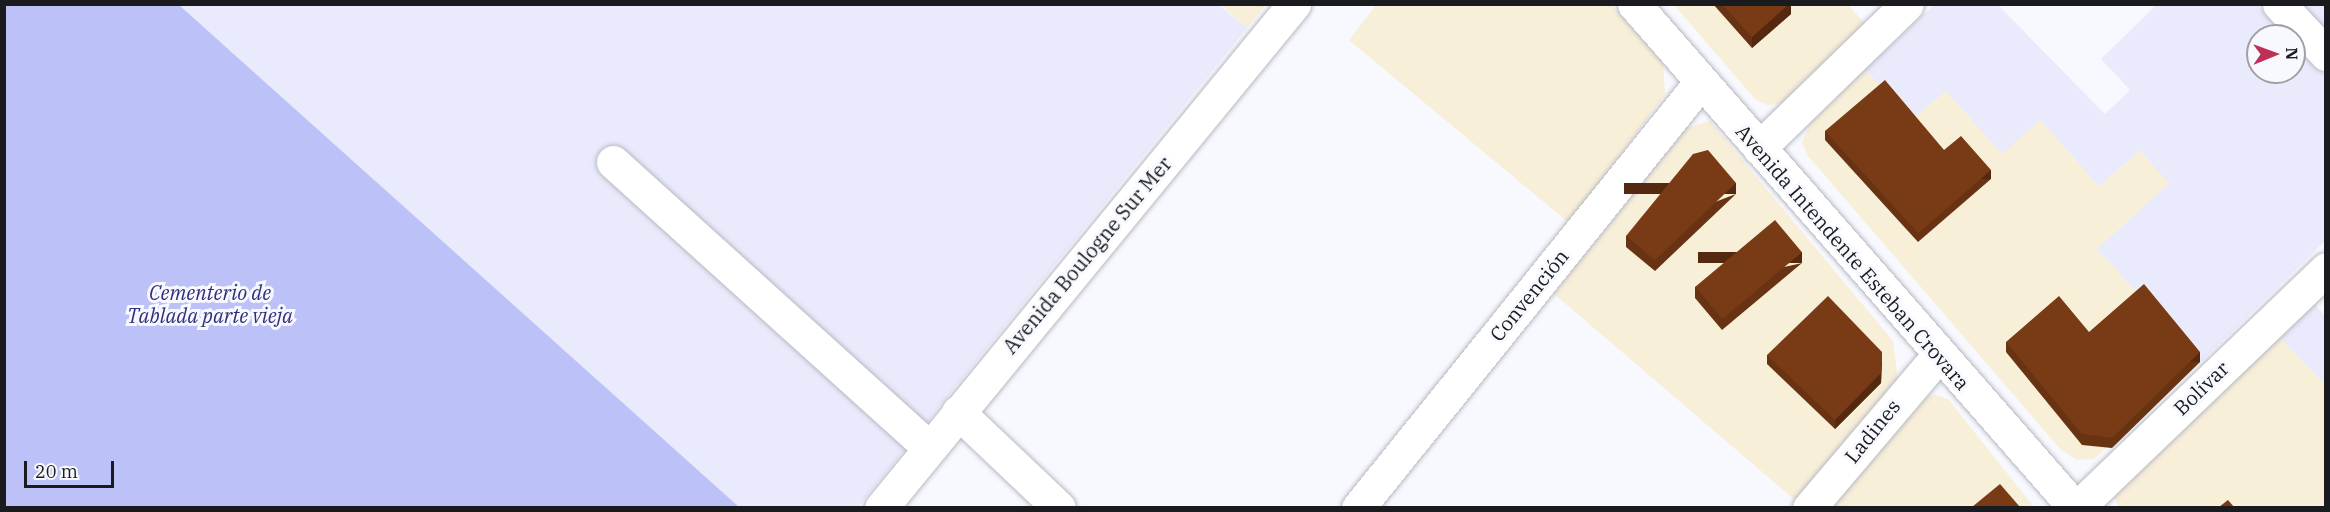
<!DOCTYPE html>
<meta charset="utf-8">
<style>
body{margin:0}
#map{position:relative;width:2330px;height:512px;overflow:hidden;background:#f8f9fe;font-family:"IBM Plex Serif",serif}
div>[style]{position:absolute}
.commercial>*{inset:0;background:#f8efd9}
.built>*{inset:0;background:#e9ebfc}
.green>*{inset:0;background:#bcc2f7}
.roads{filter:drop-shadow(0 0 2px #b8b9c2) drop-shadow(0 0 2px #b8b9c2)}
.minor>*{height:33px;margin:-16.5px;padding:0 16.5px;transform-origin:16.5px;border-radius:16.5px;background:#fff}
.major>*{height:33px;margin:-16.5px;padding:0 16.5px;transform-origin:16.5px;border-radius:16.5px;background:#fff}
.wall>*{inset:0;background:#683313}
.shaded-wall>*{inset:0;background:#55290f;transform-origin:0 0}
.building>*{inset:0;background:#793b16;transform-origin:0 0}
span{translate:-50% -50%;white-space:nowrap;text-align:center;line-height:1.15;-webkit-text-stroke:6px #f8f9fe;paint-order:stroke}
.street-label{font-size:20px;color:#1a1b1e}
.park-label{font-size:20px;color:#312e7c;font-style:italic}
.frame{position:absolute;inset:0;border:6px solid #1a1b1e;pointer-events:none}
.north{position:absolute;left:2246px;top:24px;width:60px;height:60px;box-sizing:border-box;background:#f8f9fe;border:2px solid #9fa0a4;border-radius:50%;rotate:89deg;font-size:16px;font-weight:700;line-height:24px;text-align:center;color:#1a1b1e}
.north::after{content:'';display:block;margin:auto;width:21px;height:27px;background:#bf3057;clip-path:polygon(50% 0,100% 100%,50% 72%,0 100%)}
.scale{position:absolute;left:24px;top:461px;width:90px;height:27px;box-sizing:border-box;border:3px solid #1a1b1e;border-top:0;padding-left:8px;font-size:18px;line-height:21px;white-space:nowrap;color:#1a1b1e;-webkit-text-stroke:4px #f8f9fe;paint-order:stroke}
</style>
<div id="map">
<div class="commercial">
<i style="clip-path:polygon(1221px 5px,1266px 5px,1247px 28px)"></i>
<i style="clip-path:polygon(1376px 5px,1611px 5px,1663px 61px,1665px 95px,1569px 223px,1349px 40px)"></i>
<i style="clip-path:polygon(1674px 5px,1848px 5px,1870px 29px,1789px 103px,1767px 105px,1755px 99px)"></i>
<i style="clip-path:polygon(1865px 69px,1911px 120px,1946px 90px,2002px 153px,2040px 119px,2099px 186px,2140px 151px,2170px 183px,2097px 249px,2201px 362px,2094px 459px,2077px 460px,2061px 450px,1808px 156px,1802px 143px,1811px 120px)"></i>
<i style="clip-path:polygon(1710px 121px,1893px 341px,1898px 381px,1803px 507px,1554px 294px,1686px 128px)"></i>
<i style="clip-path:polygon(2275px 332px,2325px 385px,2325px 507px,2118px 507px,2114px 495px)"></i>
<i style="clip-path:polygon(1935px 395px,1948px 399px,2034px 507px,1826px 508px,1919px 398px)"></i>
</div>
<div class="built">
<i style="clip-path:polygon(1218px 4px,1247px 28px,858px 507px,739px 508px,179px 5px)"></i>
<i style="clip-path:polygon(1934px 5px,1998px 5px,2105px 114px,2130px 90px,2101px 59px,2156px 5px,2257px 5px,2287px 36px,2258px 36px,2258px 72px,2294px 72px,2294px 43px,2325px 76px,2325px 241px,2201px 362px,2097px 249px,2169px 183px,2140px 151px,2099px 186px,2040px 120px,2002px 154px,1946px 91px,1911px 120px,1865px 69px)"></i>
<i style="clip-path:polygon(2300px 5px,2325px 5px,2325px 31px)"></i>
<i style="clip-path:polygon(2310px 298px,2325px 316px,2325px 385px,2275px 332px)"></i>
</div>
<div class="green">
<i style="clip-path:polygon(4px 5px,179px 5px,739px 507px,5px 507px)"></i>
</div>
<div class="roads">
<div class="minor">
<i style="left:2279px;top:4px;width:69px;rotate:46.8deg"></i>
<i style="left:1759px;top:148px;width:206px;rotate:-44.2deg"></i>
<i style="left:613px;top:162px;width:426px;rotate:42.1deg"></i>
<i style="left:958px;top:412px;width:139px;rotate:43.5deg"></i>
<i style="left:1358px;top:508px;width:546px;rotate:-51.18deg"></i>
<i style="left:1809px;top:508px;width:199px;rotate:-49.7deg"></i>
<i style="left:2077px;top:508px;width:345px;rotate:-43.8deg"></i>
</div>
<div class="major">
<i style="left:1634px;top:4px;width:670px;rotate:48.81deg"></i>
<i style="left:881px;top:508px;width:652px;rotate:-50.67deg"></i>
</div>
</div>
<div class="wall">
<i style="clip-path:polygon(1713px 4px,1791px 4px,1791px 14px,1752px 48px)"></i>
<i style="clip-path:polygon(1825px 131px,1944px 150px,1991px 179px,1918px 242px,1825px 140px)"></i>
<i style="clip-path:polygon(1736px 194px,1655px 271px,1626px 247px,1626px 236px)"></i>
<i style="clip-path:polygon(1802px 263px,1722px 330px,1695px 298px,1695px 287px)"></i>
<i style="clip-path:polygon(2089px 332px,2200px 362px,2112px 448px,2082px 445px,2006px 352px,2006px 342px)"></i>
<i style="clip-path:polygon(1767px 355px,1882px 361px,1881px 383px,1835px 429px,1767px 364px)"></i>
</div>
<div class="shaded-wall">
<i style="clip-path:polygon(1789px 4px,1791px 4px,1791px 14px,1752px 48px,1752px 37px)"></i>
<i style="left:1991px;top:170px;width:9px;height:96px;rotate:90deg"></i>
<i style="left:1736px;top:183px;width:11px;height:112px;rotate:90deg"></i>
<i style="left:1802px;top:252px;width:11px;height:104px;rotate:90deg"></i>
<i style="clip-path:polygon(1882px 352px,1881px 383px,1835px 429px,1835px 420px)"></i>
<i style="left:2200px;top:352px;width:10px;height:123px;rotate:90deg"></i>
</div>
<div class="building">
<i style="clip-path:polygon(1722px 4px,1789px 4px,1752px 37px)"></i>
<i style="clip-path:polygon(1885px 80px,1944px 150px,1961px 136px,1991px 170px,1918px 233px,1825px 131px)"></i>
<i style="clip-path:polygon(1708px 150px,1736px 183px,1655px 260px,1626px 236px,1693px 154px)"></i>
<i style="left:1775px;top:220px;width:42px;height:104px;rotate:50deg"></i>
<i style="clip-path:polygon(2144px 284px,2200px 352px,2112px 438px,2082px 434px,2006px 342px,2059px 296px,2089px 332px)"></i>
<i style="clip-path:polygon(1828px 296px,1882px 352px,1881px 373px,1835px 420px,1767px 355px)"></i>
<i style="clip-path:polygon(2000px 484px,2020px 507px,1972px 507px)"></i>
<i style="clip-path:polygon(2228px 500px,2234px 507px,2219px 507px)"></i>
</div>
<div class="street-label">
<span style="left:1087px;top:255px;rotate:-50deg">Avenida Boulogne Sur Mer</span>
<span style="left:1853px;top:257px;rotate:49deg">Avenida Intendente Esteban Crovara</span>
<span style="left:1529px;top:295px;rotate:-51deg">Convención</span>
<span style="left:2201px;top:388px;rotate:-44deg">Bolívar</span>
<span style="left:1872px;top:431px;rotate:-51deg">Ladines</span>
</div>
<div class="park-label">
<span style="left:210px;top:304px">Cementerio de<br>Tablada parte vieja</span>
</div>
<div class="frame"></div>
<div class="north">N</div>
<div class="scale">20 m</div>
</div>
